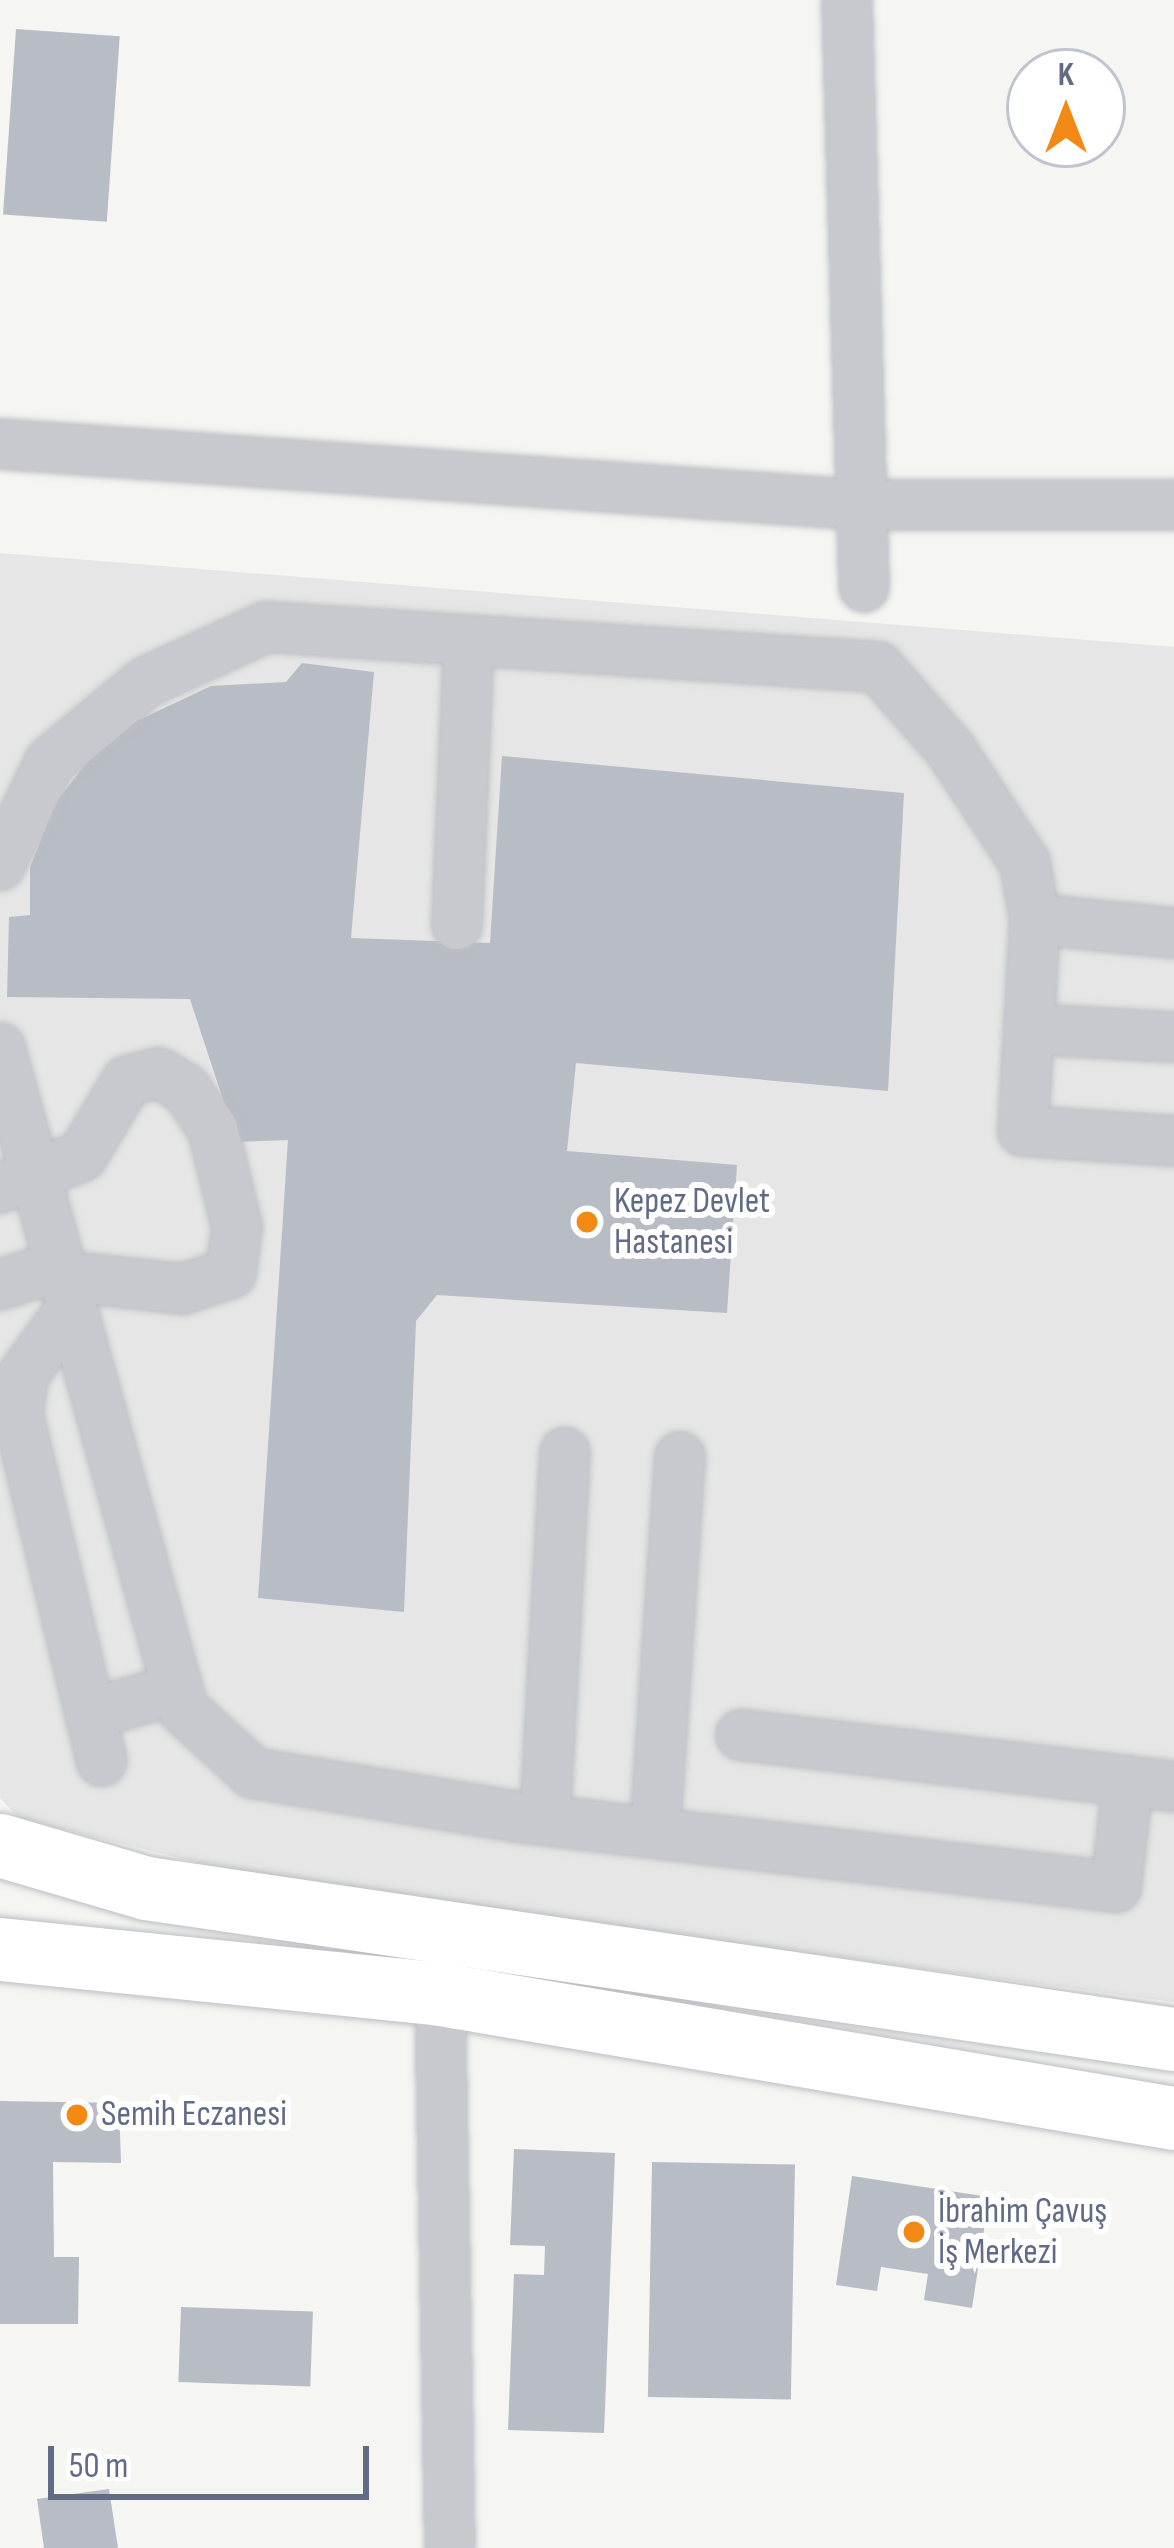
<!DOCTYPE html>
<meta charset="utf-8">
<style>
body{margin:0}
#map{position:relative;width:1174px;height:2548px;overflow:hidden;background:#f5f6f2;font-family:"Sofia Sans Condensed",sans-serif}
div>[style]{position:absolute}
.built>*{inset:0;background:#e5e6e5}
.building>*{inset:0;background:#b8bcc4;transform-origin:0 0}
.roads{filter:drop-shadow(0 0 3px #bcbec3) drop-shadow(0 0 3px #bcbec3)}
.minor>*{height:48px;margin:-24px;padding:0 24px;transform-origin:24px;border-radius:24px;background:#c8c9ce}
.major>*{height:63px;margin:-31.5px;padding:0 31.5px;transform-origin:31.5px;border-radius:31.5px;background:#fff}
.dots>*{width:33px;height:33px;translate:-50% -50%;box-sizing:border-box;border:6px solid #fff;border-radius:50%}
span{translate:-50% -50%;white-space:nowrap;text-align:center;line-height:1.15;-webkit-text-stroke:12px #fff;paint-order:stroke}
.poi-label{font-size:36px;color:#626b86}
.left{translate:0 -50%;text-align:left}
.north{position:absolute;left:1006px;top:48px;width:120px;height:120px;box-sizing:border-box;background:#fff;border:3px solid #c0c4cf;border-radius:50%;rotate:0deg;font-size:33px;font-weight:700;line-height:48px;text-align:center;color:#626b86}
.north::after{content:'';display:block;margin:auto;width:42px;height:54px;background:#f38915;clip-path:polygon(50% 0,100% 100%,50% 72%,0 100%)}
.scale{position:absolute;left:48px;top:2446px;width:321px;height:54px;box-sizing:border-box;border:6px solid #626b86;border-top:0;padding-left:15px;font-size:36px;line-height:42px;white-space:nowrap;color:#626b86;-webkit-text-stroke:9px #fff;paint-order:stroke}
</style>
<div id="map">
<div class="built">
<i style="clip-path:polygon(0 553px,1174px 647px,1174px 2002px,280px 1883px,19px 1818px,0 1798px)"></i>
</div>
<div class="building">
<i style="left:16px;top:29px;width:104px;height:186px;rotate:4deg"></i>
<i style="clip-path:polygon(302px 663px,374px 672px,351px 938px,490px 943px,502px 756px,904px 793px,888px 1091px,576px 1063px,567px 1151px,737px 1165px,727px 1313px,437px 1295px,416px 1321px,404px 1612px,258px 1598px,288px 1140px,237px 1142px,190px 999px,7px 997px,9px 917px,30px 915px,30px 867px,56px 802px,109px 734px,211px 686px,286px 682px)"></i>
<i style="clip-path:polygon(0 2101px,119px 2103px,121px 2163px,53px 2162px,54px 2257px,79px 2257px,78px 2324px,0 2324px)"></i>
<i style="clip-path:polygon(514px 2149px,615px 2153px,604px 2433px,508px 2430px,514px 2274px,544px 2275px,545px 2246px,510px 2245px)"></i>
<i style="left:652px;top:2162px;width:143px;height:235px;rotate:1deg"></i>
<i style="clip-path:polygon(852px 2176px,989px 2197px,972px 2308px,924px 2300px,928px 2274px,881px 2267px,877px 2291px,836px 2285px)"></i>
<i style="left:181px;top:2307px;width:132px;height:75px;rotate:2deg"></i>
<i style="clip-path:polygon(109px 2489px,118px 2548px,44px 2548px,37px 2499px)"></i>
</div>
<div class="roads">
<div class="minor">
<i style="left:847px;top:0;width:587px;rotate:88.34deg"></i>
<i style="left:0;top:444px;width:866px;rotate:4.04deg"></i>
<i style="left:864px;top:505px;width:310px"></i>
<i style="left:0;top:865px;width:114px;rotate:-64.1deg"></i>
<i style="left:50px;top:762px;width:125px;rotate:-39.8deg"></i>
<i style="left:146px;top:682px;width:132px;rotate:-24.6deg"></i>
<i style="left:266px;top:627px;width:613px;rotate:3.74deg"></i>
<i style="left:878px;top:667px;width:109px;rotate:48.7deg"></i>
<i style="left:950px;top:749px;width:136px;rotate:56.7deg"></i>
<i style="left:1025px;top:863px;width:57px;rotate:79.9deg"></i>
<i style="left:1035px;top:919px;width:140px;rotate:5.8deg"></i>
<i style="left:1035px;top:919px;width:212px;rotate:93.2deg"></i>
<i style="left:1023px;top:1131px;width:151px;rotate:3.8deg"></i>
<i style="left:457px;top:925px;width:282px;rotate:-87.6deg"></i>
<i style="left:1029px;top:1029px;width:145px;rotate:3.2deg"></i>
<i style="left:0;top:1048px;width:686px;rotate:74.53deg"></i>
<i style="left:183px;top:1709px;width:95px;rotate:42.4deg"></i>
<i style="left:253px;top:1773px;width:276px;rotate:9.4deg"></i>
<i style="left:525px;top:1818px;width:595px;rotate:6.66deg"></i>
<i style="left:1116px;top:1887px;width:107px;rotate:-83.5deg"></i>
<i style="left:0;top:1188px;width:88px;rotate:-21.3deg"></i>
<i style="left:82px;top:1156px;width:87px;rotate:-59deg"></i>
<i style="left:127px;top:1081px;width:33px;rotate:-14deg"></i>
<i style="left:159px;top:1073px;width:31px;rotate:31deg"></i>
<i style="left:186px;top:1089px;width:48px;rotate:56deg"></i>
<i style="left:213px;top:1129px;width:101px;rotate:76.2deg"></i>
<i style="left:237px;top:1227px;width:46px;rotate:97.4deg"></i>
<i style="left:231px;top:1273px;width:51px;rotate:161.6deg"></i>
<i style="left:183px;top:1289px;width:148px;rotate:-173.8deg"></i>
<i style="left:36px;top:1273px;width:38px;rotate:162deg"></i>
<i style="left:69px;top:1312px;width:78px;rotate:126.1deg"></i>
<i style="left:23px;top:1375px;width:40px;rotate:97.1deg"></i>
<i style="left:18px;top:1415px;width:356px;rotate:76.4deg"></i>
<i style="left:90px;top:1714px;width:91px;rotate:-16deg"></i>
<i style="left:741px;top:1735px;width:436px;rotate:6.8deg"></i>
<i style="left:545px;top:1820px;width:368px;rotate:-86.9deg"></i>
<i style="left:655px;top:1833px;width:377px;rotate:-86.2deg"></i>
<i style="left:440px;top:1994px;width:554px;rotate:88.97deg"></i>
</div>
<div class="major">
<i style="left:0;top:1845px;width:152px;rotate:16.4deg"></i>
<i style="left:146px;top:1888px;width:1039px;rotate:8.36deg"></i>
<i style="left:0;top:1949px;width:442px;rotate:5.8deg"></i>
<i style="left:440px;top:1994px;width:744px;rotate:9.59deg"></i>
</div>
</div>
<div class="dots">
<i style="left:587px;top:1222px;background:#f38915"></i>
<i style="left:77px;top:2115px;background:#f38915"></i>
<i style="left:914px;top:2232px;background:#f38915"></i>
</div>
<div class="poi-label">
<span class="left" style="left:614px;top:1222px">Kepez Devlet<br>Hastanesi</span>
<span class="left" style="left:101px;top:2115px">Semih Eczanesi</span>
<span class="left" style="left:938px;top:2232px">İbrahim Çavuş<br>İş Merkezi</span>
</div>
<div class="north">K</div>
<div class="scale">50 m</div>
</div>
